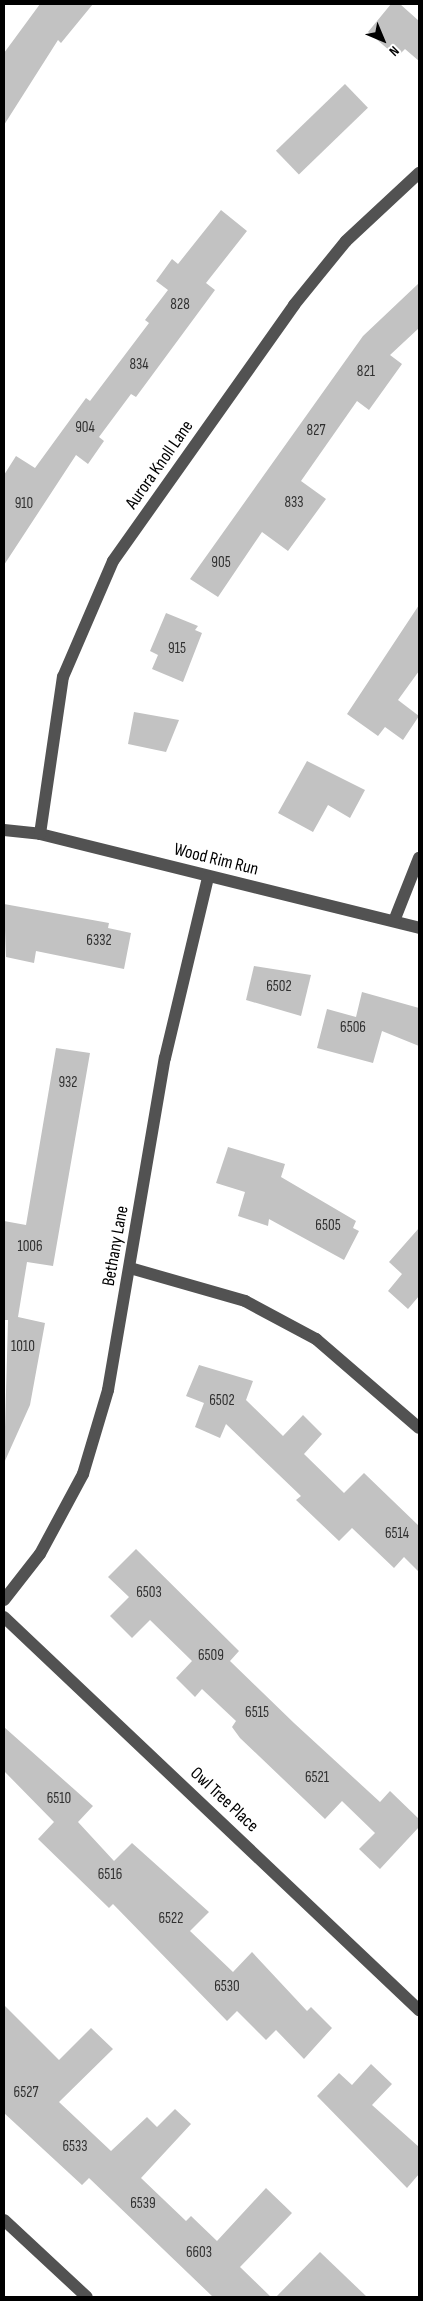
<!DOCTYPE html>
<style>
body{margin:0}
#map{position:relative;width:423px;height:2301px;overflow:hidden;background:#fff;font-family:"Sofia Sans Condensed",sans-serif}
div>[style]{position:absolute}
.building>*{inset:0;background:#c2c2c2;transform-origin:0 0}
.minor>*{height:12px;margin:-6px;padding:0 6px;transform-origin:6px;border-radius:6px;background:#525252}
span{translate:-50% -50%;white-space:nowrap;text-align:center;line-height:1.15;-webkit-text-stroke:4px #fff;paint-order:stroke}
.number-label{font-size:15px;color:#303030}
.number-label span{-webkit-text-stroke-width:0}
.street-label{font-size:18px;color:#000}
.frame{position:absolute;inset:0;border:5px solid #000;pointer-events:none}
.north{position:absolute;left:358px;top:15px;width:50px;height:50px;-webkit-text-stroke:4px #fff;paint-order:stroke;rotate:135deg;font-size:14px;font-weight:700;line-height:20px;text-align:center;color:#000}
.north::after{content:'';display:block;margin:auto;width:18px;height:22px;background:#000;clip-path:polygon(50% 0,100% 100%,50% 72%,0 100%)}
</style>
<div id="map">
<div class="building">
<i style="clip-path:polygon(40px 4px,93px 4px,61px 43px,58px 40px,4px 125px,4px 53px)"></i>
<i style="clip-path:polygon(391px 4px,400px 4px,419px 21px,419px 61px,405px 49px,397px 57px,368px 32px)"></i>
<i style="left:345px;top:84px;width:33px;height:96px;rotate:46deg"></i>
<i style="clip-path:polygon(221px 210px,247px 231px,206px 283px,215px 290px,136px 397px,131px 394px,99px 437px,104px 441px,88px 464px,76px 455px,4px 565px,4px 475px,16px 456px,35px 468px,86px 398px,90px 401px,149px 323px,145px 320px,168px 290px,156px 281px,172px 259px,178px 264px)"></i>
<i style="clip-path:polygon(419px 283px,419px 328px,390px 355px,402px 364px,369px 410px,357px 401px,301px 481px,326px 499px,288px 551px,262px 532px,218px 597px,190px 579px,363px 336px)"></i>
<i style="clip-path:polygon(419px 605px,419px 671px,398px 700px,419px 716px,403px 740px,385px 727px,378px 736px,347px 714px)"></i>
<i style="clip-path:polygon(166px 613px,198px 626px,195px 630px,202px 633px,183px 682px,152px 669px,158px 655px,150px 651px)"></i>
<i style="clip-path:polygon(134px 712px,179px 720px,166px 752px,128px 744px)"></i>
<i style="clip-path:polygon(307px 761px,365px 790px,350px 818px,328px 805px,313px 832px,278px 813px)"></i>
<i style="clip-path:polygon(4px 904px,109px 923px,108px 928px,131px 933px,124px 969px,36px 951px,34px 963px,6px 957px)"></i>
<i style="clip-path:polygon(254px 966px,311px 975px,301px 1016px,246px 1000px)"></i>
<i style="clip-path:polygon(362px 992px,419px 1008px,419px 1046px,382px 1031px,373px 1063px,317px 1048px,327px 1009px,356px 1017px)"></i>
<i style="clip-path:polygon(56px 1048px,90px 1053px,53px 1266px,27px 1262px,18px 1317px,45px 1323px,30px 1405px,4px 1463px,8px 1320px,4px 1320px,4px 1221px,26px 1225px)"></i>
<i style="clip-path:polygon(228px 1147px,285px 1164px,281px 1177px,356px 1221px,353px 1228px,359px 1231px,344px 1260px,269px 1219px,268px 1226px,238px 1216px,245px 1192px,216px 1183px)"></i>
<i style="clip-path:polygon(419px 1228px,419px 1296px,408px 1309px,388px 1291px,402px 1274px,389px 1262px)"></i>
<i style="clip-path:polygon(199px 1365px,253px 1381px,246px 1400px,283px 1436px,303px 1415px,322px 1434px,304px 1454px,344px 1493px,364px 1473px,419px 1526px,419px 1572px,404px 1557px,394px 1568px,352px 1528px,339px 1541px,296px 1500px,301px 1496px,226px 1424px,220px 1438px,195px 1427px,204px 1403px,186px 1396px)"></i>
<i style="clip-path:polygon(136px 1549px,239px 1651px,230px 1661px,294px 1723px,380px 1802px,390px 1791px,419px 1819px,419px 1827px,380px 1869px,359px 1849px,375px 1833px,342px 1801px,325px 1819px,240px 1738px,232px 1727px,236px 1721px,202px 1689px,195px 1697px,176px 1678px,192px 1661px,150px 1620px,132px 1638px,110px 1616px,129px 1597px,108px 1577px)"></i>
<i style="clip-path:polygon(4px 1727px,93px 1806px,78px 1822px,114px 1861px,132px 1843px,209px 1912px,190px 1931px,233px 1972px,252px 1952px,307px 2011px,311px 2007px,332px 2028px,304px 2059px,276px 2030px,266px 2040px,237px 2011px,227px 2021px,113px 1904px,109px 1908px,38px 1839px,54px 1822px,4px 1771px)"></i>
<i style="clip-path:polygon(4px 2005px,59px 2060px,91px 2028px,113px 2049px,59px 2102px,111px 2151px,147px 2117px,157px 2127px,175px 2109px,191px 2124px,141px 2178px,186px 2221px,191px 2216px,217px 2241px,266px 2188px,292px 2213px,240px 2267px,271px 2297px,213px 2297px,89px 2178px,82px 2185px,4px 2113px)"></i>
<i style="clip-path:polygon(371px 2064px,392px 2084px,372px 2105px,419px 2147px,419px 2174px,407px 2188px,317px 2096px,339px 2073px,352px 2085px)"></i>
<i style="clip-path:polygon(320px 2252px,367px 2297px,276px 2297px)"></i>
</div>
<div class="minor">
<i style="left:4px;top:830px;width:36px;rotate:6deg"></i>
<i style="left:40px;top:834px;width:390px;rotate:13.9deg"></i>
<i style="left:40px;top:834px;width:159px;rotate:-81.7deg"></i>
<i style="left:63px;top:677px;width:126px;rotate:-66.7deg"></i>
<i style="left:113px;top:561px;width:314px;rotate:-54.7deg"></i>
<i style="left:294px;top:305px;width:82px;rotate:-50.9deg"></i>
<i style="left:346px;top:241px;width:100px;rotate:-43deg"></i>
<i style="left:394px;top:921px;width:68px;rotate:-68.4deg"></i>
<i style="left:130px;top:1268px;width:120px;rotate:16deg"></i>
<i style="left:245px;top:1301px;width:81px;rotate:28.2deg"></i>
<i style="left:316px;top:1339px;width:136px;rotate:40.8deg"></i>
<i style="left:4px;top:1600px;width:58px;rotate:-52deg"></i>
<i style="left:40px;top:1554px;width:91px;rotate:-61.7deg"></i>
<i style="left:83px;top:1474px;width:88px;rotate:-73.4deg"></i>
<i style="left:108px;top:1390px;width:337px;rotate:-80.3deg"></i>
<i style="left:165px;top:1058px;width:186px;rotate:-76.6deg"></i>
<i style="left:4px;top:1617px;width:572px;rotate:43.44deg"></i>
<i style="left:4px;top:2220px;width:113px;rotate:42.9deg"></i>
</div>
<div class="number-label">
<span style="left:180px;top:305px">828</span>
<span style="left:139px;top:365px">834</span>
<span style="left:366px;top:372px">821</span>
<span style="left:85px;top:428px">904</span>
<span style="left:316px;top:431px">827</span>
<span style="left:294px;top:503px">833</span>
<span style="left:24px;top:504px">910</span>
<span style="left:221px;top:563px">905</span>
<span style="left:177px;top:649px">915</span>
<span style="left:99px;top:941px">6332</span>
<span style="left:279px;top:987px">6502</span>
<span style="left:353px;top:1028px">6506</span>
<span style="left:68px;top:1083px">932</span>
<span style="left:328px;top:1226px">6505</span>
<span style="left:30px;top:1247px">1006</span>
<span style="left:23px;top:1347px">1010</span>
<span style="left:222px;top:1401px">6502</span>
<span style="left:397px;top:1534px">6514</span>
<span style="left:149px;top:1593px">6503</span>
<span style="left:211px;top:1656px">6509</span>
<span style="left:257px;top:1713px">6515</span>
<span style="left:317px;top:1778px">6521</span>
<span style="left:59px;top:1799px">6510</span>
<span style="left:110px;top:1875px">6516</span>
<span style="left:171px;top:1919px">6522</span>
<span style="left:227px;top:1987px">6530</span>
<span style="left:26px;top:2093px">6527</span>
<span style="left:75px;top:2147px">6533</span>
<span style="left:143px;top:2204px">6539</span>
<span style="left:199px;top:2253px">6603</span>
</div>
<div class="street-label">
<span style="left:160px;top:465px;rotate:-55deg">Aurora Knoll Lane</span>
<span style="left:216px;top:860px;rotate:14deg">Wood Rim Run</span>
<span style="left:116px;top:1246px;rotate:-80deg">Bethany Lane</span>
<span style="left:224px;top:1800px;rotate:43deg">Owl Tree Place</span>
</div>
<div class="frame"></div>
<div class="north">N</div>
</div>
